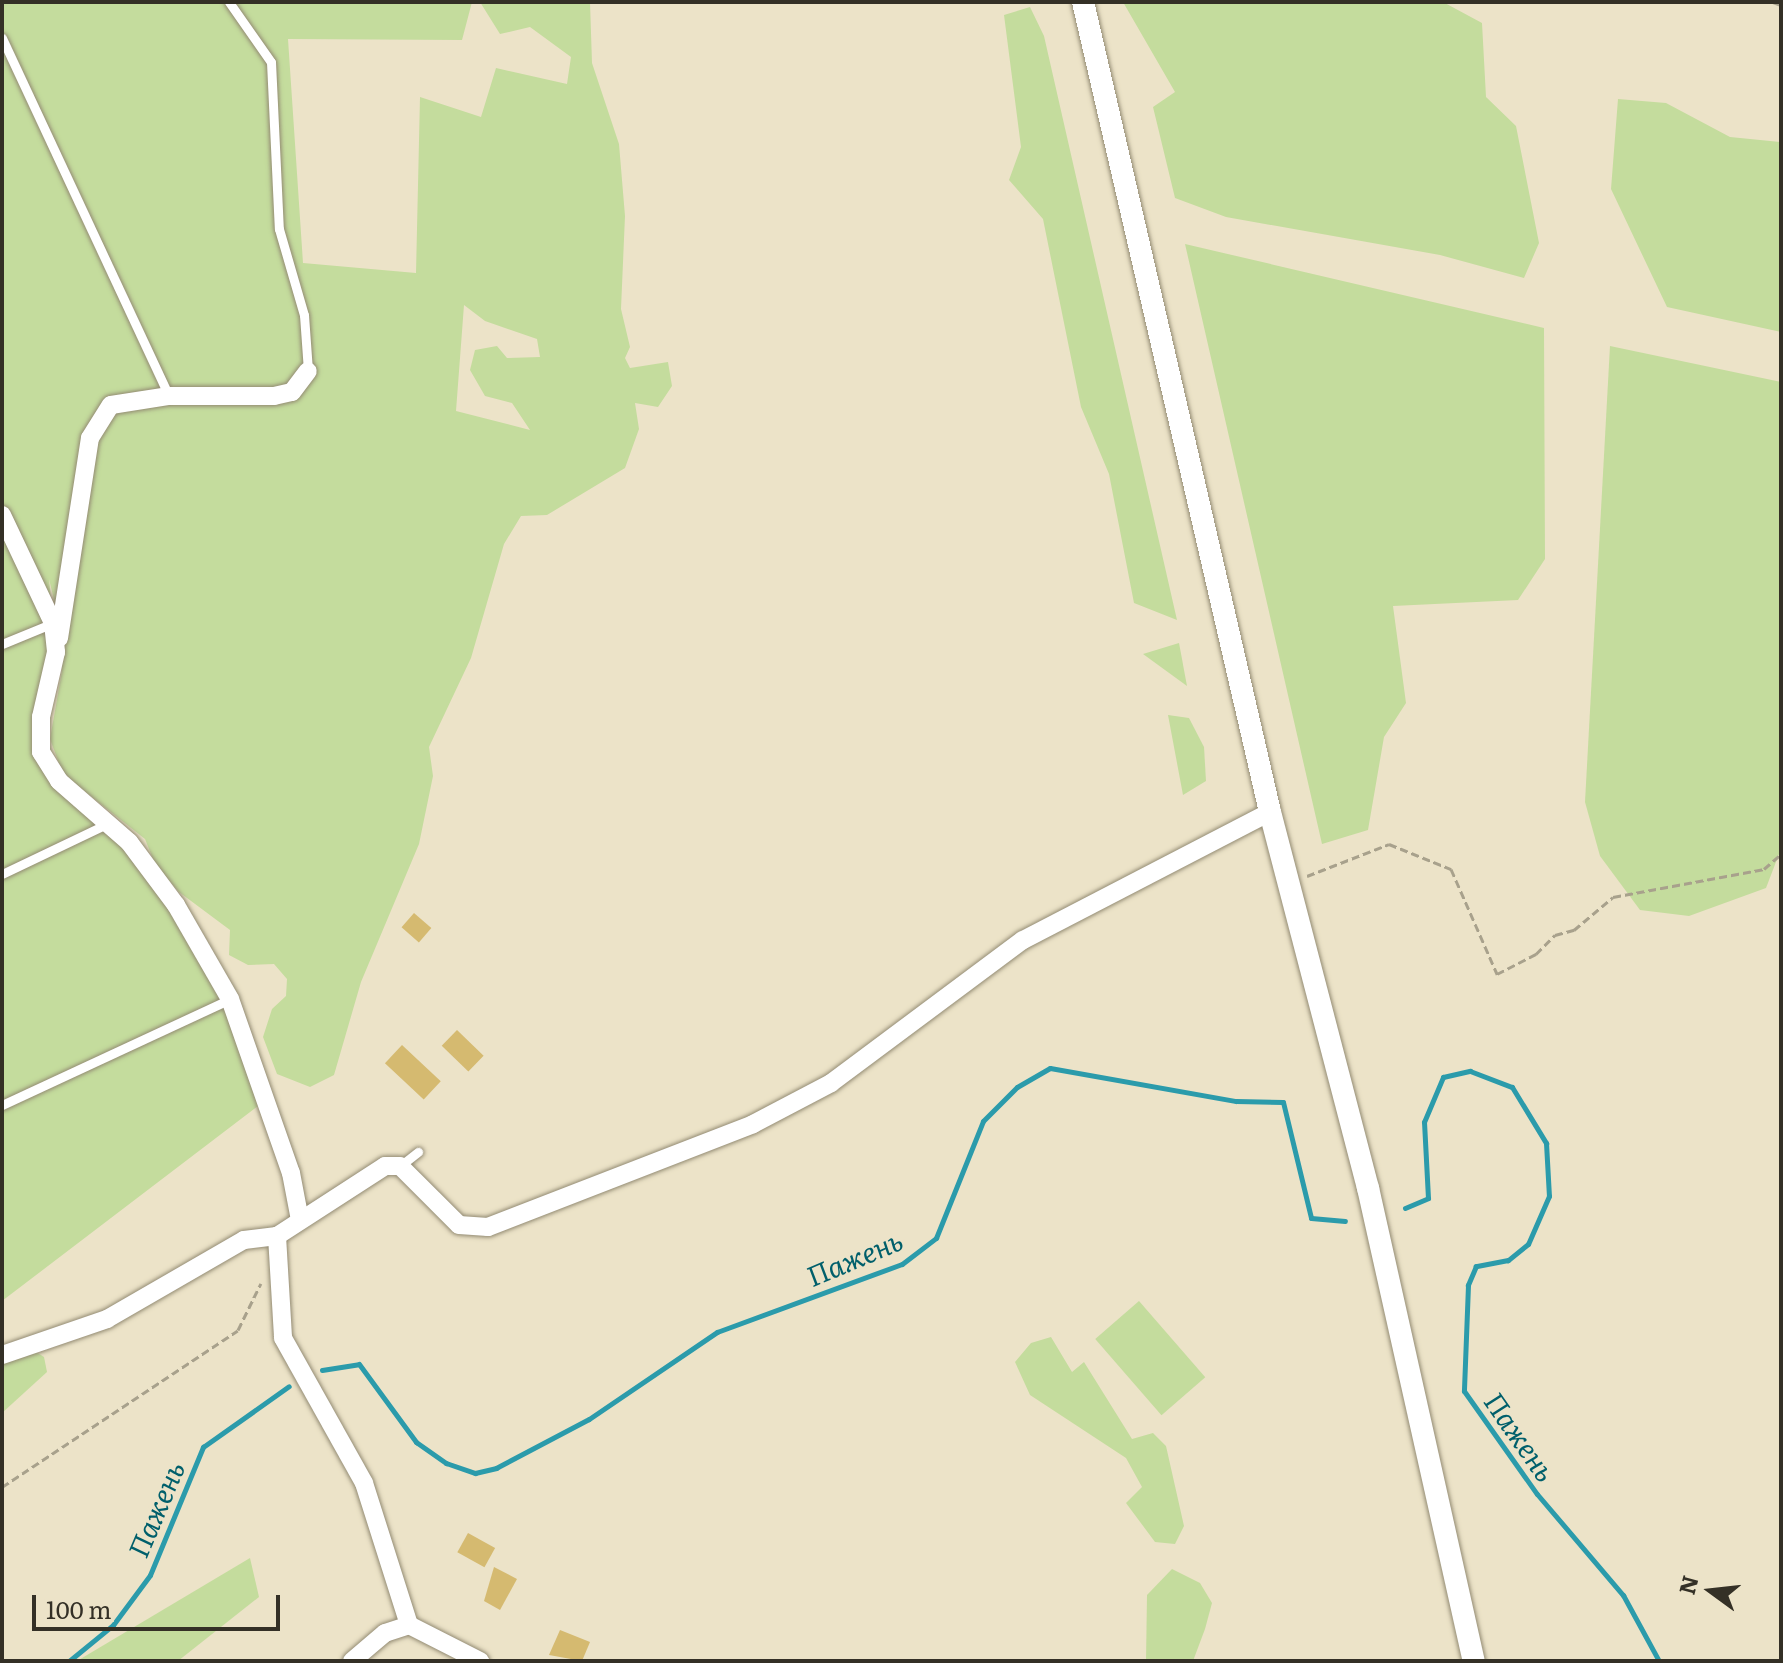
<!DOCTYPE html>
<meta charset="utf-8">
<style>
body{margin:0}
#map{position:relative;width:1783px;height:1663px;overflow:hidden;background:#ece3c8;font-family:Literata,serif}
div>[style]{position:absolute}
.green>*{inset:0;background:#c4dc9d;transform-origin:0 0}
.stream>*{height:5px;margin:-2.5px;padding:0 2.5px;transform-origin:2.5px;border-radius:2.5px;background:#2b9bab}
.building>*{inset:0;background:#d5ba70;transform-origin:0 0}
.path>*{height:3px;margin-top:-1.5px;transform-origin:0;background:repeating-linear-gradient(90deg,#a8a18c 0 8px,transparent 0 12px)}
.roads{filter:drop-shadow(0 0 2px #938b73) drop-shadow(0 0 2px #938b73)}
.service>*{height:9px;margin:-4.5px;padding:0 4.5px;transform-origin:4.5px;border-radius:4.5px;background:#fff}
.minor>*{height:18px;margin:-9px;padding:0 9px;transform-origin:9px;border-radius:9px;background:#fff}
.tertiary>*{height:22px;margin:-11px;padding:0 11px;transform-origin:11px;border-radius:11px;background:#fff}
span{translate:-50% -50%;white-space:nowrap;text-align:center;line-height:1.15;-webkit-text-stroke:8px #ece3c8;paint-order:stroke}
.water-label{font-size:28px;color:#005f6b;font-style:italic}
.frame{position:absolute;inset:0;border:4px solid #343026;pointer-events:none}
.north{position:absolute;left:1671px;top:1551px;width:80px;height:80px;-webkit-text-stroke:6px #ece3c8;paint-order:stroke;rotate:285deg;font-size:22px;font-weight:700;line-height:32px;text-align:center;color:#343026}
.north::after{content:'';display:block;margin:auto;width:28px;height:36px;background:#343026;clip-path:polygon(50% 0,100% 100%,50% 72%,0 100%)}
.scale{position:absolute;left:32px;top:1595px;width:248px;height:36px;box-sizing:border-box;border:4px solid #343026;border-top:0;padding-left:10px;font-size:24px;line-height:28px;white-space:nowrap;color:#343026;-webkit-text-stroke:6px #ece3c8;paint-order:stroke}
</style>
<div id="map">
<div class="green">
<i style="clip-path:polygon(evenodd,2px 2px,472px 2px,462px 40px,288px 39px,303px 263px,416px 273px,420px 97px,481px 117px,496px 68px,567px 84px,571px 57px,530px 27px,500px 34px,480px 2px,590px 2px,592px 63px,619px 144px,625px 216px,621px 309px,630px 347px,625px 358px,630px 368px,668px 362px,672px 386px,658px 407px,635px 403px,639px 429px,625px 468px,547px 515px,521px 516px,504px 544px,471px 658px,429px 747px,433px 776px,419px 844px,361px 982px,334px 1075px,310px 1087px,277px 1074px,263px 1037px,272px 1009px,286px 996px,287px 979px,274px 964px,248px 965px,229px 955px,230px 930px,179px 892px,155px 864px,145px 839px,63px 774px,50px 739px,62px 671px,60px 624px,49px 579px,56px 652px,41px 752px,129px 842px,230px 999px,262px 1103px,2px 1301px,2px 2px,464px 305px,485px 321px,537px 339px,540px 357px,507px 358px,497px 346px,475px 350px,470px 370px,485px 396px,512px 403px,530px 430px,456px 411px,464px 305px)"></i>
<i style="clip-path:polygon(1123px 2px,1443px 2px,1482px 23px,1486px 97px,1516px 126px,1539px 243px,1524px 278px,1440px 255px,1226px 217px,1175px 198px,1153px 107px,1175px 92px)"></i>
<i style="clip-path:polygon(1030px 7px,1044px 36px,1177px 620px,1134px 603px,1109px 474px,1081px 407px,1043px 219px,1009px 180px,1021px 147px,1004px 15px)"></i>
<i style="clip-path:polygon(1618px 99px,1666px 103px,1730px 137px,1781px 142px,1781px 332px,1667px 307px,1611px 189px)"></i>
<i style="clip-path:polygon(1185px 244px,1544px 328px,1545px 559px,1518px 600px,1393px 606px,1406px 703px,1384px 737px,1368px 830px,1322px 844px)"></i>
<i style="clip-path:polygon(1610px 346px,1781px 382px,1781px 849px,1766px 888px,1689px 916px,1640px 910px,1600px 856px,1585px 802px)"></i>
<i style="clip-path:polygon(1179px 643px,1187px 686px,1143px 654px)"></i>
<i style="clip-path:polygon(1168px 715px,1189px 718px,1204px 747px,1206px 781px,1183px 795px)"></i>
<i style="left:1139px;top:1301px;width:101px;height:58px;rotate:49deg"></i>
<i style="clip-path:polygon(1051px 1337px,1072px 1372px,1084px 1362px,1132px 1439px,1153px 1433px,1166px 1446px,1184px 1526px,1175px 1544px,1155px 1542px,1126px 1503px,1142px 1487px,1126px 1458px,1030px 1395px,1015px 1362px,1031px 1343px)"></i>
<i style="clip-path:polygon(28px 1347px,44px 1357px,47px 1372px,2px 1413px,2px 1355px)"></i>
<i style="clip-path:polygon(250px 1558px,259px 1597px,178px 1661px,77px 1661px)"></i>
<i style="clip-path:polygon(1172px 1569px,1200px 1583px,1212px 1603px,1205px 1629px,1193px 1661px,1146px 1661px,1147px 1595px)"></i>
</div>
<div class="stream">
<i style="left:1405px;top:1208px;width:25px;rotate:-23deg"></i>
<i style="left:1428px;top:1198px;width:76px;rotate:-93deg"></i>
<i style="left:1424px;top:1122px;width:49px;rotate:-67.1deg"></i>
<i style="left:1443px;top:1077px;width:28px;rotate:-13deg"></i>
<i style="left:1470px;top:1071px;width:45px;rotate:20.9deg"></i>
<i style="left:1512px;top:1087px;width:66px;rotate:58.7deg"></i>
<i style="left:1546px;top:1143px;width:53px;rotate:86.8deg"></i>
<i style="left:1549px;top:1196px;width:52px;rotate:113.6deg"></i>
<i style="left:1528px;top:1244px;width:26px;rotate:141deg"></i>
<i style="left:1508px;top:1260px;width:33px;rotate:169deg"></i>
<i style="left:1476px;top:1266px;width:21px;rotate:113deg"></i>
<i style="left:1468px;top:1285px;width:106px;rotate:92.2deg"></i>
<i style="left:1464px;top:1391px;width:126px;rotate:54.7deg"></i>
<i style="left:1537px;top:1494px;width:133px;rotate:49.6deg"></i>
<i style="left:1623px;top:1595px;width:75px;rotate:61.4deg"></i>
<i style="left:322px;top:1370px;width:37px;rotate:-9deg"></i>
<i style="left:359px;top:1364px;width:97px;rotate:53.8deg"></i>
<i style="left:416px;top:1442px;width:37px;rotate:35deg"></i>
<i style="left:446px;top:1463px;width:31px;rotate:19deg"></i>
<i style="left:475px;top:1473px;width:22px;rotate:-13deg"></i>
<i style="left:496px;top:1468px;width:105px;rotate:-27.8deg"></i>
<i style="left:589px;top:1419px;width:155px;rotate:-34.2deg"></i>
<i style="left:717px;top:1332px;width:197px;rotate:-20.2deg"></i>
<i style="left:902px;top:1264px;width:43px;rotate:-37.4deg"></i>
<i style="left:936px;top:1238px;width:126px;rotate:-68.1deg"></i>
<i style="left:983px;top:1121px;width:48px;rotate:-45deg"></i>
<i style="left:1017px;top:1087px;width:38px;rotate:-30deg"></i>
<i style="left:1050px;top:1068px;width:189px;rotate:10.1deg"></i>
<i style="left:1236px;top:1101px;width:47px;rotate:1.2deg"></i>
<i style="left:1283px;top:1102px;width:119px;rotate:76.4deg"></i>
<i style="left:1311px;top:1218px;width:34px;rotate:5deg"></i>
<i style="left:69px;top:1661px;width:57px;rotate:-39.3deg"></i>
<i style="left:113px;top:1625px;width:62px;rotate:-53.5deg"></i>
<i style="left:150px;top:1575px;width:139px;rotate:-67.5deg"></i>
<i style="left:203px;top:1447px;width:105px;rotate:-35.3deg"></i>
</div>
<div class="building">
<i style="left:414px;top:913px;width:23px;height:19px;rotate:41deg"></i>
<i style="left:457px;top:1030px;width:37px;height:22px;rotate:44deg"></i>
<i style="left:402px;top:1045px;width:53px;height:25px;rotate:43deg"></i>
<i style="left:468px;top:1533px;width:31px;height:22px;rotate:29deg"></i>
<i style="clip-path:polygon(494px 1567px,517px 1579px,500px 1610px,484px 1601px)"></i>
<i style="clip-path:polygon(560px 1630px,590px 1642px,582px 1661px,549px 1655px)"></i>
</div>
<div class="path">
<i style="left:1773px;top:2px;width:9px;rotate:21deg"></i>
<i style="left:1781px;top:626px;width:41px;rotate:90deg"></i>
<i style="left:1307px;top:876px;width:88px;rotate:-21.3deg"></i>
<i style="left:1389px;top:844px;width:67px;rotate:22deg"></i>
<i style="left:1451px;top:869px;width:115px;rotate:66.3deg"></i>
<i style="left:1497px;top:974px;width:44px;rotate:-27.1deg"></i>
<i style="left:1536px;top:954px;width:27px;rotate:-45deg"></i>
<i style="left:1555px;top:935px;width:20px;rotate:-15deg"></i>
<i style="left:1574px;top:930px;width:51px;rotate:-40.2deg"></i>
<i style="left:1613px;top:897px;width:154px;rotate:-10.5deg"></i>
<i style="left:1764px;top:869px;width:23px;rotate:-41deg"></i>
<i style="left:2px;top:1487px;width:283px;rotate:-33.6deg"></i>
<i style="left:238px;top:1330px;width:52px;rotate:-63.9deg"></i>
</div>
<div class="roads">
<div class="service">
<i style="left:229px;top:2px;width:73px;rotate:55deg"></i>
<i style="left:271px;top:62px;width:167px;rotate:87.3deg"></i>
<i style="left:279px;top:229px;width:90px;rotate:73.8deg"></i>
<i style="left:304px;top:315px;width:56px;rotate:85.9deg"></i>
<i style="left:2px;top:38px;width:395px;rotate:65deg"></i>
<i style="left:2px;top:644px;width:55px;rotate:-22.4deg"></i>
<i style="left:2px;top:874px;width:116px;rotate:-25.5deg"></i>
<i style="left:2px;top:1105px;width:251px;rotate:-24.9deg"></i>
<i style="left:400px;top:1166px;width:23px;rotate:-38deg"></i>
</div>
<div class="minor">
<i style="left:2px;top:515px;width:119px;rotate:64.7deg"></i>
<i style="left:53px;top:623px;width:29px;rotate:84deg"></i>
<i style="left:56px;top:652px;width:67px;rotate:103deg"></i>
<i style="left:41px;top:717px;width:35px;rotate:90deg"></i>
<i style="left:41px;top:752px;width:34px;rotate:58deg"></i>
<i style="left:59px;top:781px;width:93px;rotate:41.1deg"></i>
<i style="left:129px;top:842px;width:79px;rotate:53.3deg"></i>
<i style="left:176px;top:905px;width:108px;rotate:60.1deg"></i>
<i style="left:230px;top:999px;width:184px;rotate:70.7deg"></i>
<i style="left:291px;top:1173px;width:48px;rotate:79.2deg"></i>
<i style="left:59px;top:638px;width:202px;rotate:-81.2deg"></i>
<i style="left:90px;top:438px;width:39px;rotate:-58deg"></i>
<i style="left:111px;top:405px;width:59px;rotate:-8.8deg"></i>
<i style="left:169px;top:396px;width:105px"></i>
<i style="left:274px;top:396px;width:18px;rotate:-13deg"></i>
<i style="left:292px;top:392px;width:26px;rotate:-53deg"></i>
<i style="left:277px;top:1236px;width:129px;rotate:-32.9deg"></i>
<i style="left:385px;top:1166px;width:15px"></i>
<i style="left:400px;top:1166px;width:83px;rotate:45deg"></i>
<i style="left:459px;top:1225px;width:29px;rotate:4deg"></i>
<i style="left:488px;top:1227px;width:284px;rotate:-21.2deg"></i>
<i style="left:753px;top:1124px;width:88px;rotate:-27.7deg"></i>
<i style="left:831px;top:1083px;width:239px;rotate:-36.7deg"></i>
<i style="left:1023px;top:940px;width:278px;rotate:-27.4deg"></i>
<i style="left:2px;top:1355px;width:111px;rotate:-18.9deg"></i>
<i style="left:107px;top:1319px;width:158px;rotate:-30deg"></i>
<i style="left:244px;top:1240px;width:33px;rotate:-7deg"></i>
<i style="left:277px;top:1236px;width:102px;rotate:86.6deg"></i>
<i style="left:283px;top:1338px;width:166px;rotate:60.8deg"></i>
<i style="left:364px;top:1483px;width:149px;rotate:72.4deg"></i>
<i style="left:352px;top:1661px;width:43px;rotate:-40.3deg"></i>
<i style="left:385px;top:1633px;width:25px;rotate:-18deg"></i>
<i style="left:409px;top:1625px;width:80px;rotate:26.9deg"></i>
</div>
<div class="tertiary">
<i style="left:1083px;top:2px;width:831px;rotate:77deg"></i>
<i style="left:1270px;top:812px;width:389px;rotate:75.4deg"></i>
<i style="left:1368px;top:1188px;width:485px;rotate:77.4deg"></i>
</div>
</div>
<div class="water-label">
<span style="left:854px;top:1257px;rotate:-23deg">Пажень</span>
<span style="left:1521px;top:1436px;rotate:55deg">Пажень</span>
<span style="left:155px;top:1509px;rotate:-67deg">Пажень</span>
</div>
<div class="frame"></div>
<div class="north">N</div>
<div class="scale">100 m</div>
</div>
